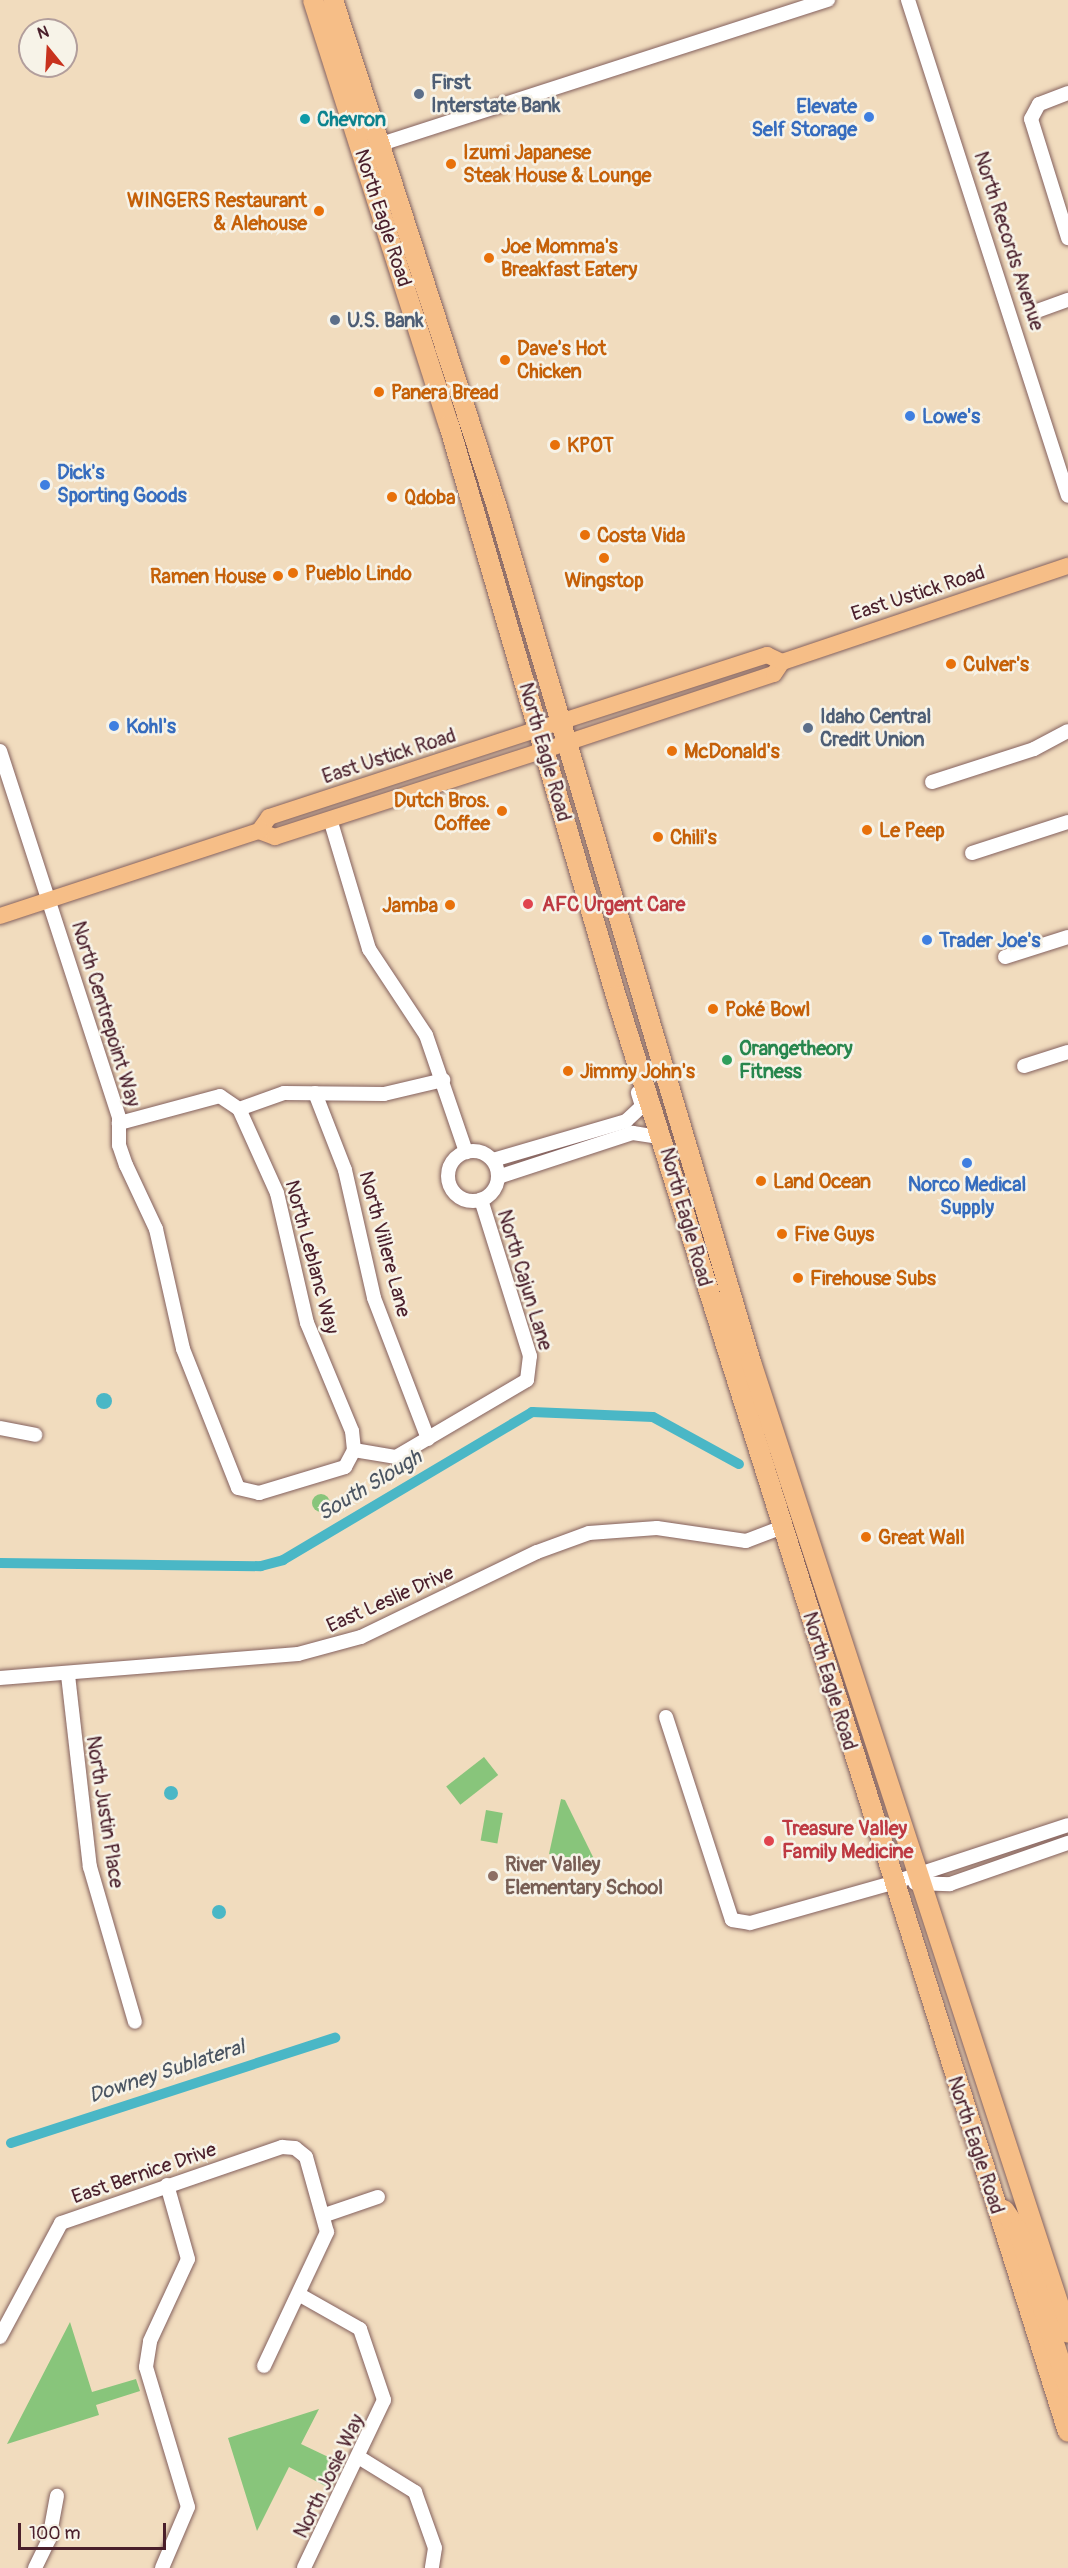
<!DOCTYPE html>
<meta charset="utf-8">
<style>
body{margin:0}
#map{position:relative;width:1068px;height:2568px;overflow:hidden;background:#f1dcbe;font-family:Pangolin,sans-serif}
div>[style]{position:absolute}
.green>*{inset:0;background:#88c57b;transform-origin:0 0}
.round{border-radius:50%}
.water>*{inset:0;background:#4ab7c6}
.canal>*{height:10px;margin:-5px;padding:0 5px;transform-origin:5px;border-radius:5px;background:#4ab7c6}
.roads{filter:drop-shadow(0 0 2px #84615e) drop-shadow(0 0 2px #84615e)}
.minor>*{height:14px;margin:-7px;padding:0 7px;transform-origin:7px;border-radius:7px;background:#fff}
.minor>.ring{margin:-7px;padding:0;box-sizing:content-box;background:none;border:14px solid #fff;border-radius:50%}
.major>*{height:16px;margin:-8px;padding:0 8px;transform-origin:8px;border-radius:8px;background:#f6be87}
.highway>*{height:20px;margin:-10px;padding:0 10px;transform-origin:10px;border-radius:10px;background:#f6be87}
.dots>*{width:16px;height:16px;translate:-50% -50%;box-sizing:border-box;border:3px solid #f7f3e8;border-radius:50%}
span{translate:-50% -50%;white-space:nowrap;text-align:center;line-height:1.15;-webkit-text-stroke:5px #f7f3e8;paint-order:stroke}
.service-label{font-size:20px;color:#4e5e75;font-weight:700}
.left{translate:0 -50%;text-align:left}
.shop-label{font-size:20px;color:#366cbe;font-weight:700}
.right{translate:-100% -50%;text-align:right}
.culture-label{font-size:20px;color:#0d838f;font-weight:700}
.food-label{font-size:20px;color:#c56008;font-weight:700}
.street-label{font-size:20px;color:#4a1f2b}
.health-label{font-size:20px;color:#be3a42;font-weight:700}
.leisure-label{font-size:20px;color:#27864d;font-weight:700}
.education-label{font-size:20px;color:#785e54;font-weight:700}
.water-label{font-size:21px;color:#4a5461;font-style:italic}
.north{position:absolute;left:18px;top:18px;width:60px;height:60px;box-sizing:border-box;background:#f7f3e8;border:2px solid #b29e9c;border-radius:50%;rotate:342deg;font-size:16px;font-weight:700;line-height:24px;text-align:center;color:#4a1f2b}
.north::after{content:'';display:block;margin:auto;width:21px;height:27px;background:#c8321e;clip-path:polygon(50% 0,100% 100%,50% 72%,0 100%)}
.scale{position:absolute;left:18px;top:2523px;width:148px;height:27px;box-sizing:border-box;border:3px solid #4a1f2b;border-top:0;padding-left:8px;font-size:18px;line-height:21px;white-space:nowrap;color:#4a1f2b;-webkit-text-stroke:4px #f7f3e8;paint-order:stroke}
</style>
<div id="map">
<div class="green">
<i class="round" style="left:312px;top:1494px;width:18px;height:18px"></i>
<i style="left:484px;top:1757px;width:23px;height:48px;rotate:52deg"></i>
<i style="clip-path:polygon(561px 1799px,565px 1800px,596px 1863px,549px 1854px)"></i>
<i style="left:486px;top:1810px;width:17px;height:31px;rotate:10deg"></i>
<i style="clip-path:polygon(70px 2322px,92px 2392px,136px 2379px,140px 2391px,96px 2405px,99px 2415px,7px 2444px)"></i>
<i style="clip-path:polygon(319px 2409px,301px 2444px,343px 2464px,331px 2489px,289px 2467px,257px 2531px,228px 2438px)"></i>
</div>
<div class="water">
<i class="round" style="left:96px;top:1393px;width:16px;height:16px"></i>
<i class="round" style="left:164px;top:1786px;width:14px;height:14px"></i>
<i class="round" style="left:212px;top:1905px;width:14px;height:14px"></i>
</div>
<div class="canal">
<i style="left:0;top:1563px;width:261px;rotate:0.7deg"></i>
<i style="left:261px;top:1566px;width:23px;rotate:-15deg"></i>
<i style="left:283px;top:1560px;width:290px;rotate:-30.7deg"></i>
<i style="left:532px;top:1412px;width:121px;rotate:2.4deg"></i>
<i style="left:653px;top:1417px;width:98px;rotate:28.7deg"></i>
<i style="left:11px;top:2143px;width:341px;rotate:-18deg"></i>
</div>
<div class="roads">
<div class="minor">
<i style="left:908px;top:0;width:521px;rotate:72.12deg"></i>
<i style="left:1068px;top:93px;width:31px;rotate:159deg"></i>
<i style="left:1039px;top:104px;width:17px;rotate:118deg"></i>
<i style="left:1031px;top:119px;width:125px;rotate:72.7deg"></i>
<i style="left:378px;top:145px;width:473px;rotate:-17.9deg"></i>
<i style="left:1037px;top:311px;width:33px;rotate:-20deg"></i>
<i style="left:0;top:751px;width:386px;rotate:72deg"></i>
<i style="left:119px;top:1118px;width:27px;rotate:90deg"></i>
<i style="left:119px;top:1145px;width:21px;rotate:71deg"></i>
<i style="left:126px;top:1165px;width:71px;rotate:64.9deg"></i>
<i style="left:156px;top:1229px;width:123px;rotate:77.3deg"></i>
<i style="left:183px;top:1349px;width:149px;rotate:68.4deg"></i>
<i style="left:238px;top:1488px;width:22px;rotate:13deg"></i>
<i style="left:259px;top:1493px;width:90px;rotate:-16.8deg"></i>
<i style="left:345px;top:1467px;width:19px;rotate:-62deg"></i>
<i style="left:354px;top:1450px;width:19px;rotate:-96deg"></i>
<i style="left:352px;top:1431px;width:117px;rotate:-112.6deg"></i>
<i style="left:307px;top:1323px;width:133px;rotate:-103deg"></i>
<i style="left:277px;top:1193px;width:92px;rotate:-114.3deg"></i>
<i style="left:239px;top:1109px;width:23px;rotate:-146deg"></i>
<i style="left:220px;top:1096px;width:105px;rotate:165deg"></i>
<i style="left:932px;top:782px;width:107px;rotate:-17.9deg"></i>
<i style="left:1034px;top:749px;width:38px;rotate:-28deg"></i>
<i style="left:330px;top:819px;width:136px;rotate:73.3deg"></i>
<i style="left:369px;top:949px;width:103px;rotate:56.5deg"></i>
<i style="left:426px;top:1035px;width:124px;rotate:71.1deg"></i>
<i style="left:972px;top:853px;width:101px;rotate:-17.9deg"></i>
<i style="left:1005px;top:957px;width:66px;rotate:-17.6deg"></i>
<i style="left:1024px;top:1066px;width:46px;rotate:-17.7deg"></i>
<i style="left:315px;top:1093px;width:83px;rotate:68.7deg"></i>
<i style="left:345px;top:1170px;width:131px;rotate:77.2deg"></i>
<i style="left:374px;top:1298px;width:151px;rotate:69deg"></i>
<i style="left:239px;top:1109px;width:48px;rotate:-19.6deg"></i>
<i style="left:284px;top:1093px;width:100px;rotate:0.6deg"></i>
<i style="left:384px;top:1094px;width:61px;rotate:-13.3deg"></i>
<i class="ring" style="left:448px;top:1151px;width:36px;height:36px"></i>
<i style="left:493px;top:1160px;width:139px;rotate:-16.3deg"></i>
<i style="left:626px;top:1121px;width:22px;rotate:-43deg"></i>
<i style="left:642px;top:1106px;width:14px;rotate:-107deg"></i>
<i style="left:498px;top:1177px;width:142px;rotate:-18.1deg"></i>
<i style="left:633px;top:1133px;width:30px;rotate:9deg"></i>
<i style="left:0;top:1428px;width:36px;rotate:11deg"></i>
<i style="left:354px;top:1450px;width:43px;rotate:9.5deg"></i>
<i style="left:396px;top:1457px;width:152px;rotate:-30.4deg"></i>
<i style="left:527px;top:1380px;width:24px;rotate:-83deg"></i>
<i style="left:530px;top:1356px;width:164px;rotate:-107.4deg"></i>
<i style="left:68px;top:1675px;width:193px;rotate:83.5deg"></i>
<i style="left:90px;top:1867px;width:161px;rotate:73.8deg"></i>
<i style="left:0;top:1678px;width:299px;rotate:-4.6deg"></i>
<i style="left:298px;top:1654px;width:65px;rotate:-15.1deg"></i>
<i style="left:361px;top:1637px;width:195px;rotate:-25.8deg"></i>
<i style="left:537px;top:1552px;width:55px;rotate:-20.1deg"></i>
<i style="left:589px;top:1533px;width:68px;rotate:-4.2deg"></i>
<i style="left:657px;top:1528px;width:90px;rotate:8.3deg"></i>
<i style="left:746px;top:1541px;width:40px;rotate:-21deg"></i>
<i style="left:666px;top:1717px;width:213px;rotate:72deg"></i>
<i style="left:732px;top:1920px;width:18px;rotate:9deg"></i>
<i style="left:750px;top:1923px;width:148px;rotate:-15.7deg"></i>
<i style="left:892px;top:1883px;width:185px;rotate:-18.2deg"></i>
<i style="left:915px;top:1883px;width:35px;rotate:2deg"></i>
<i style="left:950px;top:1884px;width:125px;rotate:-19.2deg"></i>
<i style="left:325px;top:2215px;width:56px;rotate:-18.8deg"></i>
<i style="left:300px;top:2295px;width:69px;rotate:29.5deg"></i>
<i style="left:360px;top:2329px;width:75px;rotate:71.3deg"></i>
<i style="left:384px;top:2400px;width:186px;rotate:115.5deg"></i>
<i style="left:0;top:2337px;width:129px;rotate:-61.8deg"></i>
<i style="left:61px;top:2223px;width:234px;rotate:-19deg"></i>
<i style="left:282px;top:2147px;width:13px;rotate:4deg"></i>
<i style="left:295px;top:2148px;width:14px;rotate:39deg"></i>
<i style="left:306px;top:2157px;width:78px;rotate:74.4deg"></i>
<i style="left:327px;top:2232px;width:148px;rotate:115.2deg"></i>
<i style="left:360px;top:2458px;width:65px;rotate:31.7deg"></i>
<i style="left:415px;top:2492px;width:59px;rotate:70.3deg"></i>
<i style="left:435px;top:2548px;width:20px;rotate:99deg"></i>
<i style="left:35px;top:2568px;width:32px;rotate:-64deg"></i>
<i style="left:49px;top:2539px;width:44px;rotate:-79.5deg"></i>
<i style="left:162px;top:2568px;width:66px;rotate:-66.9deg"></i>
<i style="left:188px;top:2507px;width:146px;rotate:-106.7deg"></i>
<i style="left:146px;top:2367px;width:26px;rotate:-81deg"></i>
<i style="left:150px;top:2341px;width:90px;rotate:-65.1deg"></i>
<i style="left:188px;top:2259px;width:77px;rotate:-105.8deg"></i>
</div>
<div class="major">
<i style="left:259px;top:831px;width:17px;rotate:21deg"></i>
<i style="left:275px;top:837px;width:284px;rotate:-17.9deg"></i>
<i style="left:545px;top:750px;width:241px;rotate:-18.4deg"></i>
<i style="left:774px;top:674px;width:14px;rotate:-56deg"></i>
<i style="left:782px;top:662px;width:302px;rotate:-18.6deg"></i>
<i style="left:0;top:916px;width:273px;rotate:-18.2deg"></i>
<i style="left:259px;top:831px;width:17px;rotate:-54deg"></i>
<i style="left:269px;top:817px;width:283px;rotate:-18.1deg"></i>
<i style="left:538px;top:729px;width:241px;rotate:-17.9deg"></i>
<i style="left:767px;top:655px;width:17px;rotate:25deg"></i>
</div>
<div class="highway">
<i style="left:313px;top:0;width:446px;rotate:72.3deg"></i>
<i style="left:449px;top:425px;width:595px;rotate:73.7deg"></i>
<i style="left:616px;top:996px;width:1505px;rotate:72.53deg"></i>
<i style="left:333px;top:0;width:530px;rotate:72.08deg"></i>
<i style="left:496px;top:504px;width:895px;rotate:73.45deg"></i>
<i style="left:751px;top:1362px;width:1021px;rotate:71.92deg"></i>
<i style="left:1004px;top:2210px;width:24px;rotate:55deg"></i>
<i style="left:1018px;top:2230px;width:165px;rotate:72.3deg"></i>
</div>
</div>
<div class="dots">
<i style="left:419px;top:94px;background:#5c6f8a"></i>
<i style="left:869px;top:117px;background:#3f7fe0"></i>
<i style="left:305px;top:119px;background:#0f9aa8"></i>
<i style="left:451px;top:164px;background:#e8710a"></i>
<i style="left:319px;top:211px;background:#e8710a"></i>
<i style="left:489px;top:258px;background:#e8710a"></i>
<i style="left:335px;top:320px;background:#5c6f8a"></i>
<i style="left:505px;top:360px;background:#e8710a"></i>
<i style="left:379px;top:392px;background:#e8710a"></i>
<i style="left:910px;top:416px;background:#3f7fe0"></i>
<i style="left:555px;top:445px;background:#e8710a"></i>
<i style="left:45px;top:485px;background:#3f7fe0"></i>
<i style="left:392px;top:497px;background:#e8710a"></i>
<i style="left:585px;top:535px;background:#e8710a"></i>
<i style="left:604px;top:558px;background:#e8710a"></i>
<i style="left:293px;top:573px;background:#e8710a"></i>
<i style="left:278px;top:576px;background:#e8710a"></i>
<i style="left:951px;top:664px;background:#e8710a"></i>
<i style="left:114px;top:726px;background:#3f7fe0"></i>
<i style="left:808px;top:728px;background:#5c6f8a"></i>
<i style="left:672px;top:751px;background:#e8710a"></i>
<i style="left:502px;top:811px;background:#e8710a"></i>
<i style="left:867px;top:830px;background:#e8710a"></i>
<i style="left:658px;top:837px;background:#e8710a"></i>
<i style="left:528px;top:904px;background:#e0444e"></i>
<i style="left:450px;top:905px;background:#e8710a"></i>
<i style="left:927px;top:940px;background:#3f7fe0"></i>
<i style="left:713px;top:1009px;background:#e8710a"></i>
<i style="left:727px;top:1060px;background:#2e9e5b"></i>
<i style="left:568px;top:1071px;background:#e8710a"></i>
<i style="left:967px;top:1163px;background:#3f7fe0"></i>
<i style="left:761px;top:1181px;background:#e8710a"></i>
<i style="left:782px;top:1234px;background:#e8710a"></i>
<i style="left:798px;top:1278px;background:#e8710a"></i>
<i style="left:866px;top:1537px;background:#e8710a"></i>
<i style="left:769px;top:1841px;background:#e0444e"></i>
<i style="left:493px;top:1876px;background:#8d6e63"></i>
</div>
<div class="service-label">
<span class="left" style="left:431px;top:94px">First<br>Interstate Bank</span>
<span class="left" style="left:347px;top:320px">U.S. Bank</span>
<span class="left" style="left:820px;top:728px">Idaho Central<br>Credit Union</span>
</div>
<div class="shop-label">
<span class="right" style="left:857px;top:118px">Elevate<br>Self Storage</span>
<span class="left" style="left:922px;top:416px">Lowe's</span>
<span class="left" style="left:57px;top:484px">Dick's<br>Sporting Goods</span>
<span class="left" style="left:126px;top:726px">Kohl's</span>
<span class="left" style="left:939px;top:940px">Trader Joe's</span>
<span style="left:967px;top:1196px">Norco Medical<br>Supply</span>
</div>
<div class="culture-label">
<span class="left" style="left:317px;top:119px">Chevron</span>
</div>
<div class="food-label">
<span class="left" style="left:463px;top:164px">Izumi Japanese<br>Steak House &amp; Lounge</span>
<span class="right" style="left:307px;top:212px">WINGERS Restaurant<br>&amp; Alehouse</span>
<span class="left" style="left:501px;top:258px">Joe Momma's<br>Breakfast Eatery</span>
<span class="left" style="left:517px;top:360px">Dave's Hot<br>Chicken</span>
<span class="left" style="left:391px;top:392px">Panera Bread</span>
<span class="left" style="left:567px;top:445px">KPOT</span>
<span class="left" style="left:404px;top:497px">Qdoba</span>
<span class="left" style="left:597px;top:535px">Costa Vida</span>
<span class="left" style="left:305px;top:573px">Pueblo Lindo</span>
<span class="right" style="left:266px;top:576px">Ramen House</span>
<span style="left:604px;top:580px">Wingstop</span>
<span class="left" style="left:963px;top:664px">Culver's</span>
<span class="left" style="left:684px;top:751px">McDonald's</span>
<span class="right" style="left:490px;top:812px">Dutch Bros.<br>Coffee</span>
<span class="left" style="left:879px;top:830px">Le Peep</span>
<span class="left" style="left:670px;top:837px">Chili's</span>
<span class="right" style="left:438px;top:905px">Jamba</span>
<span class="left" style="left:725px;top:1009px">Poké Bowl</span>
<span class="left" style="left:580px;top:1071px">Jimmy John's</span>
<span class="left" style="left:773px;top:1181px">Land Ocean</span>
<span class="left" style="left:794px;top:1234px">Five Guys</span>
<span class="left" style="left:810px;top:1278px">Firehouse Subs</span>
<span class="left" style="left:878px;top:1537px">Great Wall</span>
</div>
<div class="street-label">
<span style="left:383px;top:218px;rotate:72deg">North Eagle Road</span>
<span style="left:1009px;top:241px;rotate:72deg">North Records Avenue</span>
<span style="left:918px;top:593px;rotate:-18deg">East Ustick Road</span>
<span style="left:545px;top:752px;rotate:74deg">North Eagle Road</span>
<span style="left:389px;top:756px;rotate:-18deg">East Ustick Road</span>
<span style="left:106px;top:1014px;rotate:73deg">North Centrepoint Way</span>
<span style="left:686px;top:1217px;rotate:74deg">North Eagle Road</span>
<span style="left:385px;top:1244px;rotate:75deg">North Villere Lane</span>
<span style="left:312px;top:1257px;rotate:75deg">North Leblanc Way</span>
<span style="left:525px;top:1280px;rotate:73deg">North Cajun Lane</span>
<span style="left:390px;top:1599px;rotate:-24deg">East Leslie Drive</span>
<span style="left:830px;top:1681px;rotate:73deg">North Eagle Road</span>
<span style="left:105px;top:1812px;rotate:81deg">North Justin Place</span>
<span style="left:976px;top:2145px;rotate:72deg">North Eagle Road</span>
<span style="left:144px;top:2173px;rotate:-19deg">East Bernice Drive</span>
<span style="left:329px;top:2476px;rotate:-64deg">North Josie Way</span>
</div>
<div class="health-label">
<span class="left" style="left:542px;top:904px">AFC Urgent Care</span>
<span class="left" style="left:782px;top:1840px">Treasure Valley<br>Family Medicine</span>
</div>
<div class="leisure-label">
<span class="left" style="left:739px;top:1060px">Orangetheory<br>Fitness</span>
</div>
<div class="education-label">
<span class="left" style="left:505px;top:1876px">River Valley<br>Elementary School</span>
</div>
<div class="water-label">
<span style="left:370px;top:1486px;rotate:-31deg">South Slough</span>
<span style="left:167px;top:2072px;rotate:-18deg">Downey Sublateral</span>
</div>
<div class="north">N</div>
<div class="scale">100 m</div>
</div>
